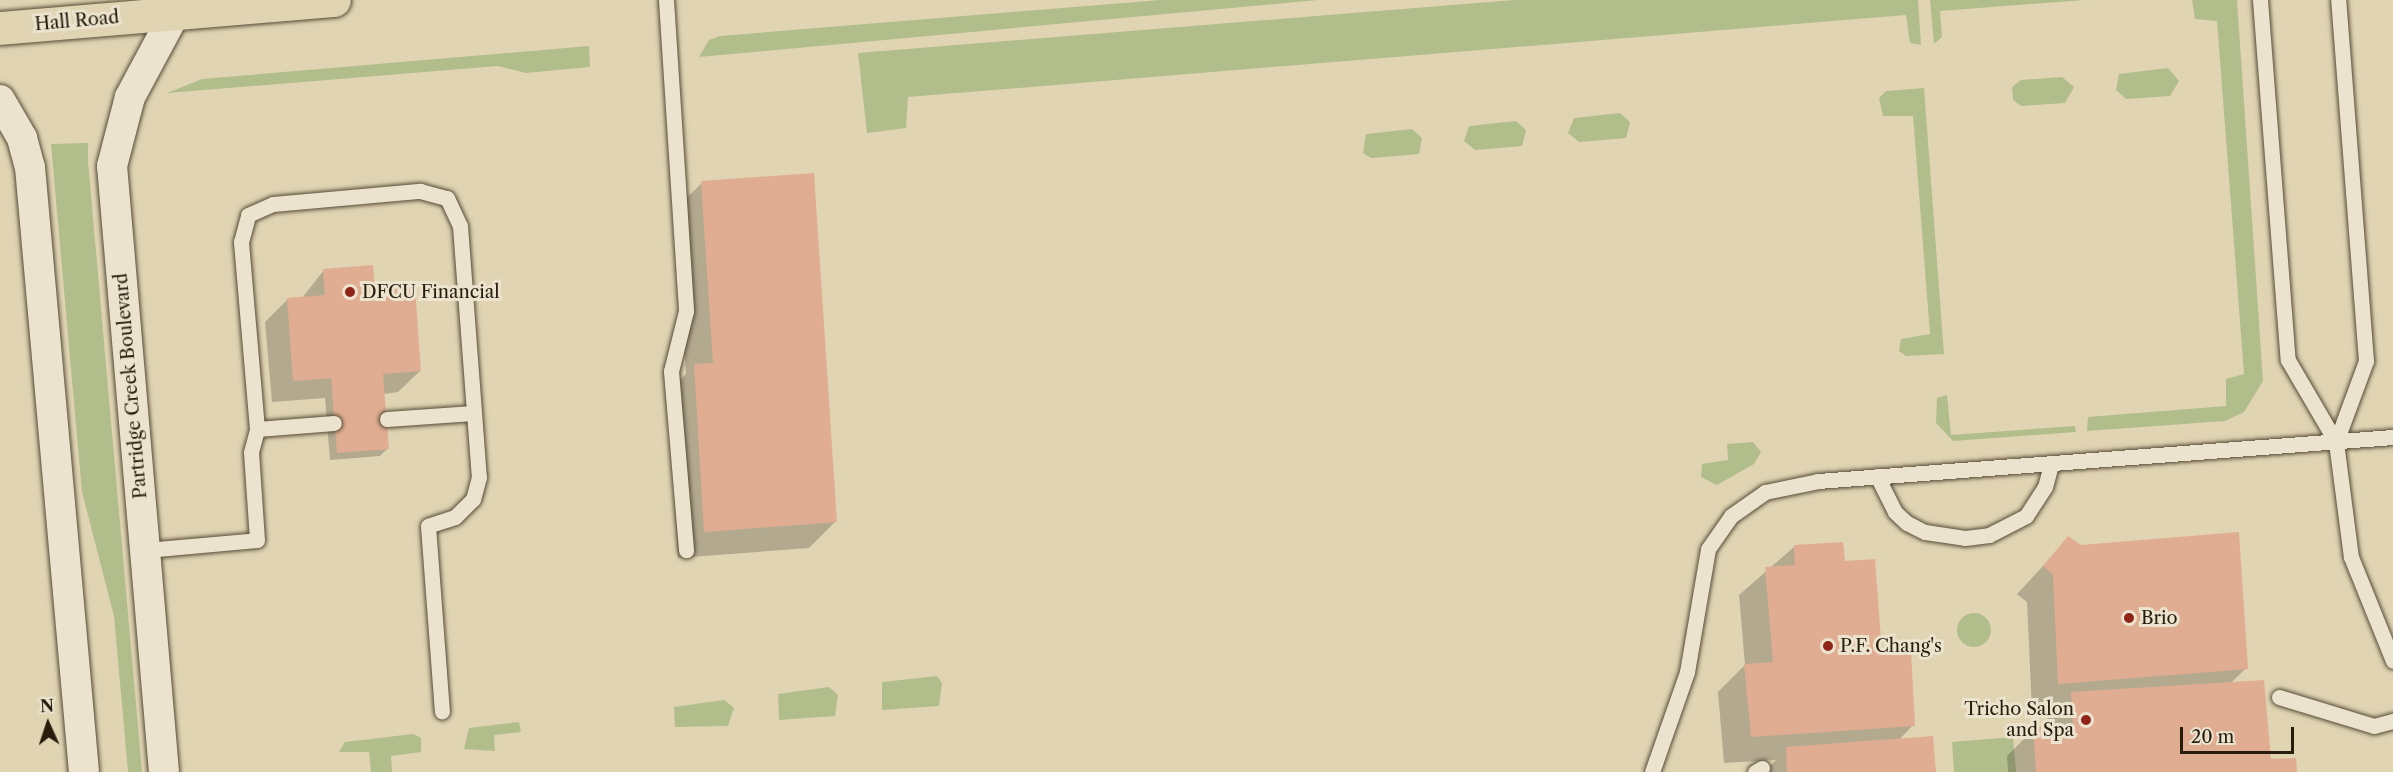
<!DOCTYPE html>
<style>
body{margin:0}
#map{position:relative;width:2393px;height:772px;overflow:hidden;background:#e0d4b3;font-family:"Libre Caslon Text",serif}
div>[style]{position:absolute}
.green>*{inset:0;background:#b2bd8c}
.round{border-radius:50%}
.shadow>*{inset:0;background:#0003}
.building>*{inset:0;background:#e1ad92}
.roads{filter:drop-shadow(0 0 2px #564b36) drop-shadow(0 0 2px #564b36)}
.service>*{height:15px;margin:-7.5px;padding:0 7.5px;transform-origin:7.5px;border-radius:7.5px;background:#ebe3ce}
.minor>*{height:30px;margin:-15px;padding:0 15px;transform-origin:15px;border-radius:15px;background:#ebe3ce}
.trunk>*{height:33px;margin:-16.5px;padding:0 16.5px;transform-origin:16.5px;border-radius:16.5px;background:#e0d4b3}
.dots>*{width:16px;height:16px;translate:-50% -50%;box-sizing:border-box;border:3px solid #ebe3ce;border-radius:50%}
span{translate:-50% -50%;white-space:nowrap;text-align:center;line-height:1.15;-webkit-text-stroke:6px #ebe3ce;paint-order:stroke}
.street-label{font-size:18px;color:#281d0d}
.poi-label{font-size:18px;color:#281d0d}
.left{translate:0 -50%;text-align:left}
.right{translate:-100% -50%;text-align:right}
.north{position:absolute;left:18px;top:694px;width:60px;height:60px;-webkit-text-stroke:4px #ebe3ce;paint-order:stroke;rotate:357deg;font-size:16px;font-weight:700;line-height:24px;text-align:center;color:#281d0d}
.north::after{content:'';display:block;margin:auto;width:21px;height:27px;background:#281d0d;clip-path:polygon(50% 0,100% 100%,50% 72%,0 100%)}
.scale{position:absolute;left:2180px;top:727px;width:114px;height:27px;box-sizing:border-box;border:3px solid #281d0d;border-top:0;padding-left:8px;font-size:18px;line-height:21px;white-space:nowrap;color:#281d0d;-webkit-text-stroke:4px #ebe3ce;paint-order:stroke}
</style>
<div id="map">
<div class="green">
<i style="clip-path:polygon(1160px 0,1318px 0,699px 57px,709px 40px,720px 36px)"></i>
<i style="clip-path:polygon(1514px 0,1918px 0,1921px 45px,1910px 43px,1906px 15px,908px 97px,906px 128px,867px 133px,858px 53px)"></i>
<i style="clip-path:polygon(1930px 0,2085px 0,1940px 11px,1942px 37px,1934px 44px)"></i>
<i style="clip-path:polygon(2192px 0,2237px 0,2263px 381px,2244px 412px,2225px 421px,2087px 431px,2088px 417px,2226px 406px,2226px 379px,2244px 374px,2217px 21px,2195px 19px)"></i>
<i style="clip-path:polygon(589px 46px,590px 67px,526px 73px,498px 66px,167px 93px,202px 79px)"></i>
<i style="clip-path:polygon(2168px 68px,2179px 81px,2170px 96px,2126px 99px,2116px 90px,2119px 74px)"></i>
<i style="clip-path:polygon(2062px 77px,2074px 87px,2065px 103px,2021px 106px,2013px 100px,2012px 87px,2021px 80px)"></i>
<i style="clip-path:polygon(1924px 88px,1944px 354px,1906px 356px,1899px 351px,1901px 339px,1930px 334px,1913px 116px,1883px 116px,1879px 98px,1886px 91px)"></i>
<i style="clip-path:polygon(1620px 113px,1630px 122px,1626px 138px,1579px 142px,1568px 133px,1574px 118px)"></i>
<i style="clip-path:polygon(1516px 121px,1526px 130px,1522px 146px,1475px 150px,1464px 141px,1469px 126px)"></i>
<i style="clip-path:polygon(1412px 129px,1422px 138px,1419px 154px,1371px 158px,1363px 153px,1366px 134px)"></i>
<i style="clip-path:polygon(88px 143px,88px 161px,142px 772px,128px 772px,114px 616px,82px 492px,51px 144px)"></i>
<i style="clip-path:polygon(1947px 395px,1951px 435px,2075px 426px,2076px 432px,1953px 441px,1936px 423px,1937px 398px)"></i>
<i style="clip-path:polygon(1753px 442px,1761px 452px,1754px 464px,1717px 485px,1701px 477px,1702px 464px,1728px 460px,1727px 444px)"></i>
<i class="round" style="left:1957px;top:613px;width:34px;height:34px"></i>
<i style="clip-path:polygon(937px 676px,942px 683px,939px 706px,882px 710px,882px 682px)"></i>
<i style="clip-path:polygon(829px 687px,838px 695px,835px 716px,779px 720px,778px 694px)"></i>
<i style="clip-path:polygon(724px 700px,734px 708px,728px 726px,675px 727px,674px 707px)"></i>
<i style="clip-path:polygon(519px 722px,521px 732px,494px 735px,495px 751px,464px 749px,469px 728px)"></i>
<i style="clip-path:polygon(413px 734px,421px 738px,421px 752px,391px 756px,392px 772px,371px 772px,369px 752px,339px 752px,345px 742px)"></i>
<i style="clip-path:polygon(2013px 737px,2016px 772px,1954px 772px,1952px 742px)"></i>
</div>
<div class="shadow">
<i style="clip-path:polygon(702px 183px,835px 522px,809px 548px,678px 558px,668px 392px,686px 374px,675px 209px)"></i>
<i style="clip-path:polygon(324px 270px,374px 292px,420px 371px,398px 392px,384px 394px,388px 448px,380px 456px,330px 460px,325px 398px,272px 402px,265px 322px,287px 300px,302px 298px)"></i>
<i style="clip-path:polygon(2069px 538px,2246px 668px,2231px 683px,2269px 761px,2295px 772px,2008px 772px,2007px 756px,2034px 729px,2046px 728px,2045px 721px,2058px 708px,2032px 710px,2027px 602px,2017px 594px)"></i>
<i style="clip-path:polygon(1795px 546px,1843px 562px,1913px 725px,1899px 740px,1934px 772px,1764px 772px,1776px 760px,1724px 763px,1718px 692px,1745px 665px,1739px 595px)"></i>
</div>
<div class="building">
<i style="clip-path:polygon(814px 173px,837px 522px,704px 532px,694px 364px,713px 363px,701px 181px)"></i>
<i style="clip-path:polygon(373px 265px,375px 290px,415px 288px,421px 371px,383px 374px,389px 449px,337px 453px,331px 378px,293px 381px,287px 298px,325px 295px,323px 269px)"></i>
<i style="clip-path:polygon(2239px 532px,2248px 669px,2058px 684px,2053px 575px,2043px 566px,2068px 536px,2081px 545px)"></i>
<i style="clip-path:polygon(1843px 542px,1845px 561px,1875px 559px,1882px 653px,1911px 650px,1915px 726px,1751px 737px,1744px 664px,1773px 662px,1765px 567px,1795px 565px,1794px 545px)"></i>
<i style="clip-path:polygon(2264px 680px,2271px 759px,2296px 758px,2297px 772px,2036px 772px,2033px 727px,2073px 725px,2071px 692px)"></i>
<i style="clip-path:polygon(1933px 736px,1936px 772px,1787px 772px,1786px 747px)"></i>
</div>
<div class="roads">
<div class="service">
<i style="left:666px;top:0;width:312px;rotate:86.3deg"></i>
<i style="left:686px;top:311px;width:62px;rotate:104deg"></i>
<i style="left:671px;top:371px;width:180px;rotate:85.2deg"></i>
<i style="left:2260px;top:0;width:361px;rotate:85.6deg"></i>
<i style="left:2288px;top:360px;width:95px;rotate:59.7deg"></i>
<i style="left:2336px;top:442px;width:116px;rotate:82.6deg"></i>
<i style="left:2351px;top:557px;width:112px;rotate:68deg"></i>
<i style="left:387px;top:419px;width:86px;rotate:-4deg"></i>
<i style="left:257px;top:429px;width:77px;rotate:-4.5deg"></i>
<i style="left:2336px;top:442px;width:86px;rotate:-69.7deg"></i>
<i style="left:2366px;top:361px;width:362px;rotate:-94.4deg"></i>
<i style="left:1877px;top:476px;width:40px;rotate:63.4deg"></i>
<i style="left:1895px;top:512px;width:16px;rotate:43deg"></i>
<i style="left:1907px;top:523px;width:20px;rotate:27deg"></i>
<i style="left:1925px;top:532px;width:40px;rotate:8.5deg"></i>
<i style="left:1965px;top:538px;width:24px;rotate:-7deg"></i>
<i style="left:1989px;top:535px;width:42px;rotate:-27.2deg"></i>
<i style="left:2026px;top:516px;width:35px;rotate:-57deg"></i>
<i style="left:2045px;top:487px;width:24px;rotate:-75deg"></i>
<i style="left:146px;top:550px;width:111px;rotate:-5.1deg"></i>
<i style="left:257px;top:540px;width:88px;rotate:-93.9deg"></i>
<i style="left:251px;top:452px;width:24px;rotate:-75deg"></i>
<i style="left:257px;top:429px;width:188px;rotate:-94.9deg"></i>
<i style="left:241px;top:242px;width:28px;rotate:-75deg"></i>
<i style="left:248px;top:215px;width:27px;rotate:-24deg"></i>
<i style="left:273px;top:204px;width:148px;rotate:-5.1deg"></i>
<i style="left:420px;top:191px;width:28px;rotate:15deg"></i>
<i style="left:447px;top:198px;width:31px;rotate:65deg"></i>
<i style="left:460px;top:226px;width:252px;rotate:85.7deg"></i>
<i style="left:479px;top:477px;width:23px;rotate:105deg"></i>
<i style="left:473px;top:499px;width:25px;rotate:135deg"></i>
<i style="left:455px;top:517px;width:28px;rotate:162deg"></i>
<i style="left:428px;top:526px;width:186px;rotate:85.7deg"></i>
<i style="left:2279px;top:697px;width:99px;rotate:17deg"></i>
<i style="left:2374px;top:726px;width:20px;rotate:-15deg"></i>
<i style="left:1652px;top:772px;width:106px;rotate:-70.7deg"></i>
<i style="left:1687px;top:672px;width:125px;rotate:-80.3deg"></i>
<i style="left:1708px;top:549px;width:40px;rotate:-55.1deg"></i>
<i style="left:1731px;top:516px;width:42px;rotate:-35.2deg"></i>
<i style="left:1765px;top:492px;width:54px;rotate:-11.7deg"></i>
<i style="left:1818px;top:481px;width:577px;rotate:-4.38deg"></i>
<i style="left:1755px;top:772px;width:8px;rotate:-30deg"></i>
</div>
<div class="minor">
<i style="left:0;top:100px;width:44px;rotate:59.9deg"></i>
<i style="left:22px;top:138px;width:30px;rotate:75deg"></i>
<i style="left:30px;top:167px;width:607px;rotate:84.9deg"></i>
<i style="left:164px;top:772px;width:608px;rotate:-94.9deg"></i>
<i style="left:112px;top:166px;width:71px;rotate:-75.4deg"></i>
<i style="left:130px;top:97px;width:95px;rotate:-61.8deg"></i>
</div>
<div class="trunk">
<i style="left:0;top:28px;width:335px;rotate:-4.8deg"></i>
</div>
</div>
<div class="dots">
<i style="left:350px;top:292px;background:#8f2418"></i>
<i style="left:2129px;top:618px;background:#8f2418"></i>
<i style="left:1828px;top:646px;background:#8f2418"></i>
<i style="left:2086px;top:720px;background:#8f2418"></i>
</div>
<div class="street-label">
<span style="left:77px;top:21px;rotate:-5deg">Hall Road</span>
<span style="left:131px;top:386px;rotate:-95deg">Partridge Creek Boulevard</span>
</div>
<div class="poi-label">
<span class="left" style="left:362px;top:292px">DFCU Financial</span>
<span class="left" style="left:2141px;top:618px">Brio</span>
<span class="left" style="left:1840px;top:646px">P.F. Chang's</span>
<span class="right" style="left:2074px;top:720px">Tricho Salon<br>and Spa</span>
</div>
<div class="north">N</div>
<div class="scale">20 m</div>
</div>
